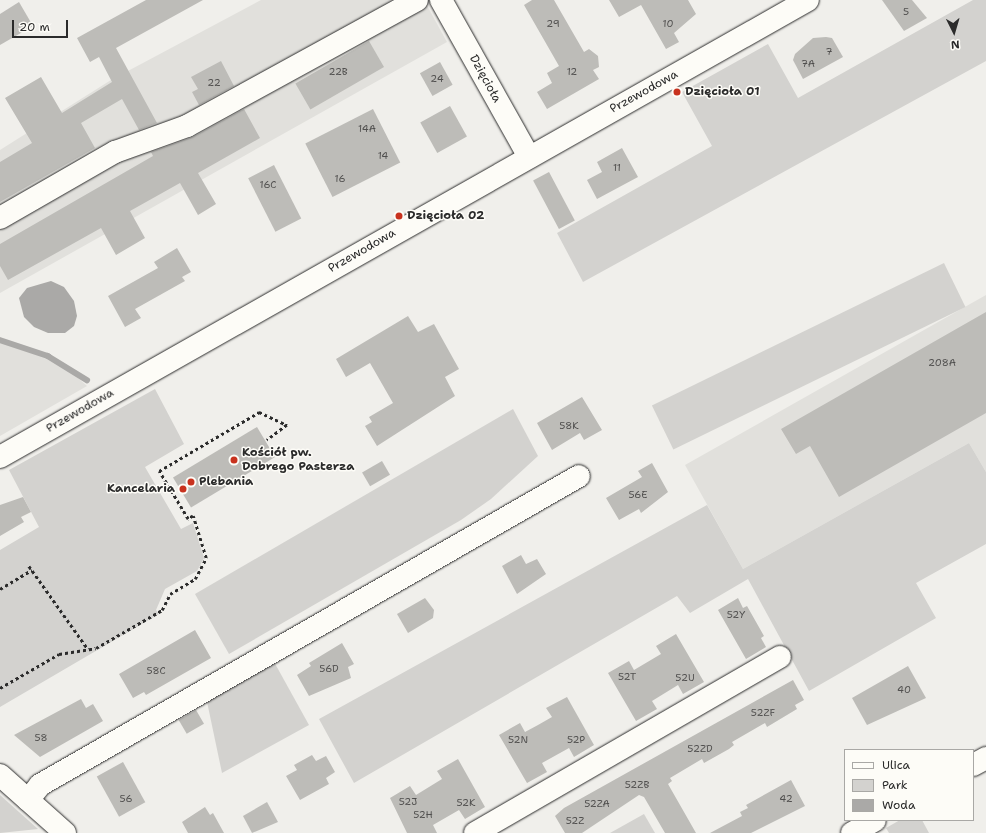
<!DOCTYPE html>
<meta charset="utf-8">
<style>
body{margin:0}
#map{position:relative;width:986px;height:833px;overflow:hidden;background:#f0efeb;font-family:"Shantell Sans",sans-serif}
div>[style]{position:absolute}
.built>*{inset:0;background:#e1e0dc}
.green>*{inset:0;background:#d3d2cf;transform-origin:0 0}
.water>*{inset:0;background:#aaa9a7}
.stream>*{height:5.5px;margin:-2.75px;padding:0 2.75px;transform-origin:2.75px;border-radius:2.75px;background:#aaa9a7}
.building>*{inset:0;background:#bdbcb8;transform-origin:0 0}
.path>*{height:2.5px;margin-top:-1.25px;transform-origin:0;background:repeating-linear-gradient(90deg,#2b2b2b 0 3px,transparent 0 6px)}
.roads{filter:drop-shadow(0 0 1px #2b2b2b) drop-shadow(0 0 1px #2b2b2b)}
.minor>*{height:22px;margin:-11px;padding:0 11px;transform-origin:11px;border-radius:11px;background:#fdfcf7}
.dots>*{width:11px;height:11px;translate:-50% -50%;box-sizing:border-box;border:2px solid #fdfcf7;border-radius:50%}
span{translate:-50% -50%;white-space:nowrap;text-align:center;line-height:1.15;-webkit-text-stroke:3px #fdfcf7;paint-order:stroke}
.number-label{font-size:10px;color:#504f4e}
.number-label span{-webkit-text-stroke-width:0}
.street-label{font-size:12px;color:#2b2b2b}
.poi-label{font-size:12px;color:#2b2b2b;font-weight:700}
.left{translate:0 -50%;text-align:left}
.right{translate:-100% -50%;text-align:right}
.legend{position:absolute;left:844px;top:749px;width:130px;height:72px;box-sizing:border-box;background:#fdfcf7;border:1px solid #a9a8a5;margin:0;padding:5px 7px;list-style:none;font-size:12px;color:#2b2b2b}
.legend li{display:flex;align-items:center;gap:8px;height:20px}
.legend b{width:20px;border:1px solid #a9a8a5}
.north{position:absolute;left:934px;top:12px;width:40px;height:40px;-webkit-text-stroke:3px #fdfcf7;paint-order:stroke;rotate:175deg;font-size:11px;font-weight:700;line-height:16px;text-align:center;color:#2b2b2b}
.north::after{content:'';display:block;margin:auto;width:14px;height:18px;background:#2b2b2b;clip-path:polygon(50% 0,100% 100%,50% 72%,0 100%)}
.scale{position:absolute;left:12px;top:20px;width:56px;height:18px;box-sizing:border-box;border:2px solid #2b2b2b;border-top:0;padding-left:5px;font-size:12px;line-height:14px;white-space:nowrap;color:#2b2b2b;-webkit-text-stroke:3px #fdfcf7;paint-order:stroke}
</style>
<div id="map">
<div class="built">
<i style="clip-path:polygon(261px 0,424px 0,447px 42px,0 293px,0 150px,111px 80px)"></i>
<i style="clip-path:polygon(986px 295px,986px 472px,969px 443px,743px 569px,685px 465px)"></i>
<i style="clip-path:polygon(0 341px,60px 362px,87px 386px,0 436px)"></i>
</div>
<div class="green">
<i style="clip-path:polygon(973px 0,986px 0,986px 61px,583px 282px,557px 233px,712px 146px,682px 92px,768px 44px,798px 98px)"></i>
<i style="left:944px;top:263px;width:49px;height:325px;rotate:64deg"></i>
<i style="clip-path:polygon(155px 389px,184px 444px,145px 467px,181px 529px,193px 523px,204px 558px,197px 571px,165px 589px,156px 610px,159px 614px,0 707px,0 550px,39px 527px,9px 470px)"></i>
<i style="clip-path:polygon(513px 409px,538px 456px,491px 499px,461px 520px,229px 654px,195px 594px)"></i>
<i style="clip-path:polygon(969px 443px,986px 472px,986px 544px,916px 583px,936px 618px,809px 691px,748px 579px,690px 613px,677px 596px,354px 783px,319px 719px,707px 505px,743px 569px)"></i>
<i style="clip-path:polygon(273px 660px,309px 725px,222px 773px,206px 697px)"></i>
<i style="clip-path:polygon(0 795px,38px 829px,0 833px)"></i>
<i style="clip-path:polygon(644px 814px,655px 833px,610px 833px)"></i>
<i style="clip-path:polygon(900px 820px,922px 820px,929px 833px,889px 833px,886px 828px)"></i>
</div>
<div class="water">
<i style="clip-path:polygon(51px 281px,64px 287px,74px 301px,77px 316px,74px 326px,65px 333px,48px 333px,34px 327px,24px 317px,19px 298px,27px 288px)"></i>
</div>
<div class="stream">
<i style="left:0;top:340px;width:51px;rotate:18.4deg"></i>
<i style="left:48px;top:356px;width:46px;rotate:31.6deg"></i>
</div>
<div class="building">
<i style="clip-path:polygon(146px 0,203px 0,116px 48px,157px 123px,139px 130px,122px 99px,81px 123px,95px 148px,0 202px,0 162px,32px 143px,5px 98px,41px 77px,62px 113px,112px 82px,99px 57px,90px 62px,77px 38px)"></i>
<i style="clip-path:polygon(532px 0,554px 0,584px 52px,589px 49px,598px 56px,599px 67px,593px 70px,599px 79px,547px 109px,537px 92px,552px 83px,547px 73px,559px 66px,524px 5px)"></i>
<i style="clip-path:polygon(609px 0,688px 0,696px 14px,674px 33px,679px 42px,666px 49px,641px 5px,619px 17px)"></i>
<i style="clip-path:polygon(882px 0,912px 0,927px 18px,904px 31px)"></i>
<i style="clip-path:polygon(19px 2px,33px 26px,0 45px,0 14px)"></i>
<i style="clip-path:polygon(826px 37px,832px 38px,843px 57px,803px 79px,793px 60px,795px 54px,813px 38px)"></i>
<i style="left:369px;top:41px;width:30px;height:85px;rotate:60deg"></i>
<i style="clip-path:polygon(221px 61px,234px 86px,199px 105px,192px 92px,198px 89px,191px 77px)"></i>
<i style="left:440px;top:62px;width:26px;height:23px;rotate:61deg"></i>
<i style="left:450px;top:106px;width:35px;height:34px;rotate:61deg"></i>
<i style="clip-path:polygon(244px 109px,260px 138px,198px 173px,216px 204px,198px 215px,180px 183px,130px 211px,145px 238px,116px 255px,101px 228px,8px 280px,0 266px,0 244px,153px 156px,151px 152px,193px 137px)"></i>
<i style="left:373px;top:109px;width:60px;height:76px;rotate:63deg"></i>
<i style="clip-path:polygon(622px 148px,638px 177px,597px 199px,587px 180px,602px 172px,597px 162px)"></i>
<i style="left:274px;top:165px;width:60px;height:29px;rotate:63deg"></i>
<i style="left:549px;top:172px;width:55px;height:18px;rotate:62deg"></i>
<i style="clip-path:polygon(177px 248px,191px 272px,182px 277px,185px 281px,135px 309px,141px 318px,125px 327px,108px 296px,158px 268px,154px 262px)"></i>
<i style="clip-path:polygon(986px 312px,986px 413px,839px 497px,810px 446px,796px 454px,781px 429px)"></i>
<i style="clip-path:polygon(408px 316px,418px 332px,434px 324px,459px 369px,445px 377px,455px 396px,377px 446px,365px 426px,372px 422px,369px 417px,393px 403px,370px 363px,346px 377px,336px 359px)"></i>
<i style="clip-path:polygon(582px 397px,602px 430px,584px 440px,580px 433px,552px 450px,537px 423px)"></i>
<i style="left:257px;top:427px;width:35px;height:98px;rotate:59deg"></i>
<i style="left:382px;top:461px;width:16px;height:23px;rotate:60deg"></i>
<i style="clip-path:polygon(652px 463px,668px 492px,641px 513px,639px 509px,619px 520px,606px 498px,642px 477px,638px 471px)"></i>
<i style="clip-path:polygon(23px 497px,31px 512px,21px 517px,24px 522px,0 536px,0 505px)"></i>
<i style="clip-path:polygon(521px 555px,526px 564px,537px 559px,546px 574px,517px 594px,502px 566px)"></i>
<i style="clip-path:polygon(425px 598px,434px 610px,433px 618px,408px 633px,397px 614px)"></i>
<i style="clip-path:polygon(738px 598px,743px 608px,747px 606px,764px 636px,761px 638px,766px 647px,746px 659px,718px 610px)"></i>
<i style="clip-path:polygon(195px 630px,211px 658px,146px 695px,144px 692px,133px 698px,119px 674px)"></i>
<i style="clip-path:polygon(676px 634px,704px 682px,683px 694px,678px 685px,652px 701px,657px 709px,636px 721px,608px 673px,629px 661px,634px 670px,661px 654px,656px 646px)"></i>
<i style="clip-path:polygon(342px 643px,354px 664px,348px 667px,351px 678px,309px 696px,297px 675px,311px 666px,309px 663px)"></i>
<i style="clip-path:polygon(908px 666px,926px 698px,867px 725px,852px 698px)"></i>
<i style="clip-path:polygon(793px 680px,804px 700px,795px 705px,797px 709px,767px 727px,765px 723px,732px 742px,734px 745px,729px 749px,704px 763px,702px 759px,670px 778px,672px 781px,668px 784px,696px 833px,665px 833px,644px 797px,639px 795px,582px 833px,565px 833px,555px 816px,564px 808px)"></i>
<i style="clip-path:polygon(567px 697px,594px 745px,574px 757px,569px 748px,542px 763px,547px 772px,527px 783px,499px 735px,520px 723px,525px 732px,538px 725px,552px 717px,546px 708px)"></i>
<i style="clip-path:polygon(81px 699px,86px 708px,93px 704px,103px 721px,40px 757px,14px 735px)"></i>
<i style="left:196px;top:710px;width:16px;height:20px;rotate:60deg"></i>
<i style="clip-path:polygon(312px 755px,316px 761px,326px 756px,335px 772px,326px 778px,329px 784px,300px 800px,286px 776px,297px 770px,294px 765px)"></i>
<i style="clip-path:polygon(458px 759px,485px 807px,465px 819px,459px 810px,433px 825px,437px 833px,407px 833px,390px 798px,410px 786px,416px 795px,442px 779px,437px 771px)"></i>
<i style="left:123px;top:762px;width:46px;height:30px;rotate:61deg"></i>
<i style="clip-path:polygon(791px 780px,805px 806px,751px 833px,710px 833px,742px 816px,740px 812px,748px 808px,746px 805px)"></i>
<i style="clip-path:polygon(267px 802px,278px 822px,252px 833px,243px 816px)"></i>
<i style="clip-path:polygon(205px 807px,210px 815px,213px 813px,224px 833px,188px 833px,182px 822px)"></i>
</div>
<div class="path">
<i style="left:29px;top:566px;width:102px;rotate:54.6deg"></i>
<i style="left:0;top:589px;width:37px;rotate:-31deg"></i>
<i style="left:0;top:688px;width:68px;rotate:-30deg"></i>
<i style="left:59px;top:654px;width:37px;rotate:-9deg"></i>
<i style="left:96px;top:648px;width:76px;rotate:-29.9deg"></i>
<i style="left:162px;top:610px;width:18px;rotate:-63deg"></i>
<i style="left:170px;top:594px;width:29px;rotate:-31deg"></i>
<i style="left:195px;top:579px;width:24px;rotate:-62deg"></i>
<i style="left:206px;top:558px;width:44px;rotate:-107.2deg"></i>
<i style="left:193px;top:516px;width:6px;rotate:149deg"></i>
<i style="left:188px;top:519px;width:56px;rotate:-121.1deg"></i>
<i style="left:159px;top:471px;width:116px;rotate:-30.5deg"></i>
<i style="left:259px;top:412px;width:31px;rotate:25deg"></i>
<i style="left:287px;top:425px;width:25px;rotate:143deg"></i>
</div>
<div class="roads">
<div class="minor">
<i style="left:441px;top:0;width:180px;rotate:60.7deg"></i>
<i style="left:0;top:218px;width:133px;rotate:-29.9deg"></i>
<i style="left:115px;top:152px;width:77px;rotate:-19.9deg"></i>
<i style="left:187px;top:126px;width:262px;rotate:-28.7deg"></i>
<i style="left:0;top:457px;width:928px;rotate:-29.49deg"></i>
<i style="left:973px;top:765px;width:15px;rotate:-28deg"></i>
<i style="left:0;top:775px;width:87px;rotate:41.7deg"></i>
<i style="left:28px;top:800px;width:19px;rotate:-51deg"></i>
<i style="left:40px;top:785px;width:621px;rotate:-29.82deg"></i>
<i style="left:475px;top:833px;width:352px;rotate:-30deg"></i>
<i style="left:852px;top:833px;width:26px;rotate:-29deg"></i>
</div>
</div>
<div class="dots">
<i style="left:677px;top:92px;background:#c8321e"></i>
<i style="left:399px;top:216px;background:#c8321e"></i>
<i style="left:234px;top:460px;background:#c8321e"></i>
<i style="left:191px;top:482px;background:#c8321e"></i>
<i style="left:183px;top:489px;background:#c8321e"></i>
</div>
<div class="number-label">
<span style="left:906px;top:12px">5</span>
<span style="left:553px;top:24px">29</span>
<span style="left:668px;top:24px">10</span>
<span style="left:829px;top:52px">7</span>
<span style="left:808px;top:64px">7A</span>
<span style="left:338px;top:72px">22B</span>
<span style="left:572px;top:72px">12</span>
<span style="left:437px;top:79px">24</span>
<span style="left:214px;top:83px">22</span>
<span style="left:367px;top:129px">14A</span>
<span style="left:383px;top:156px">14</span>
<span style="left:617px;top:168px">11</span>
<span style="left:340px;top:179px">16</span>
<span style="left:268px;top:185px">16C</span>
<span style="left:942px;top:363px">208A</span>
<span style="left:569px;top:426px">58K</span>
<span style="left:638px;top:495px">56E</span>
<span style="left:736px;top:615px">52Y</span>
<span style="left:329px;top:669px">56D</span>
<span style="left:156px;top:671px">58C</span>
<span style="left:627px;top:677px">52T</span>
<span style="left:685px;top:678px">52U</span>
<span style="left:904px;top:690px">40</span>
<span style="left:763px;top:713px">52ZF</span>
<span style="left:41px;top:738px">58</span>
<span style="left:518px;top:740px">52N</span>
<span style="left:576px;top:740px">52P</span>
<span style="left:700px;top:749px">52ZD</span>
<span style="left:637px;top:785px">52ZB</span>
<span style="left:126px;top:799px">56</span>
<span style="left:786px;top:799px">42</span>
<span style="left:408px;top:802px">52J</span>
<span style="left:466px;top:803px">52K</span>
<span style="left:597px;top:804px">52ZA</span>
<span style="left:423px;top:815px">52H</span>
<span style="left:575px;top:821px">52Z</span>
</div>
<div class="street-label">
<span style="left:485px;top:79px;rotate:61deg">Dzięcioła</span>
<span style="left:644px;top:92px;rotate:-29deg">Przewodowa</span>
<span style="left:362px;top:251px;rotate:-30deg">Przewodowa</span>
<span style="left:80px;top:411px;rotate:-30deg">Przewodowa</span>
</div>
<div class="poi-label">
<span class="left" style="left:685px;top:92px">Dzięcioła 01</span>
<span class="left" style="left:407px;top:216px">Dzięcioła 02</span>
<span class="left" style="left:242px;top:460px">Kościół pw.<br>Dobrego Pasterza</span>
<span class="left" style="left:199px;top:482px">Plebania</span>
<span class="right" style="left:175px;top:489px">Kancelaria</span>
</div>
<ul class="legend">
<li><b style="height:5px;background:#fdfcf7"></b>Ulica</li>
<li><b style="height:11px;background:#d3d2cf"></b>Park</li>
<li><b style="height:11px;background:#aaa9a7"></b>Woda</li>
</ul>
<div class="north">N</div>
<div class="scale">20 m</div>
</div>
